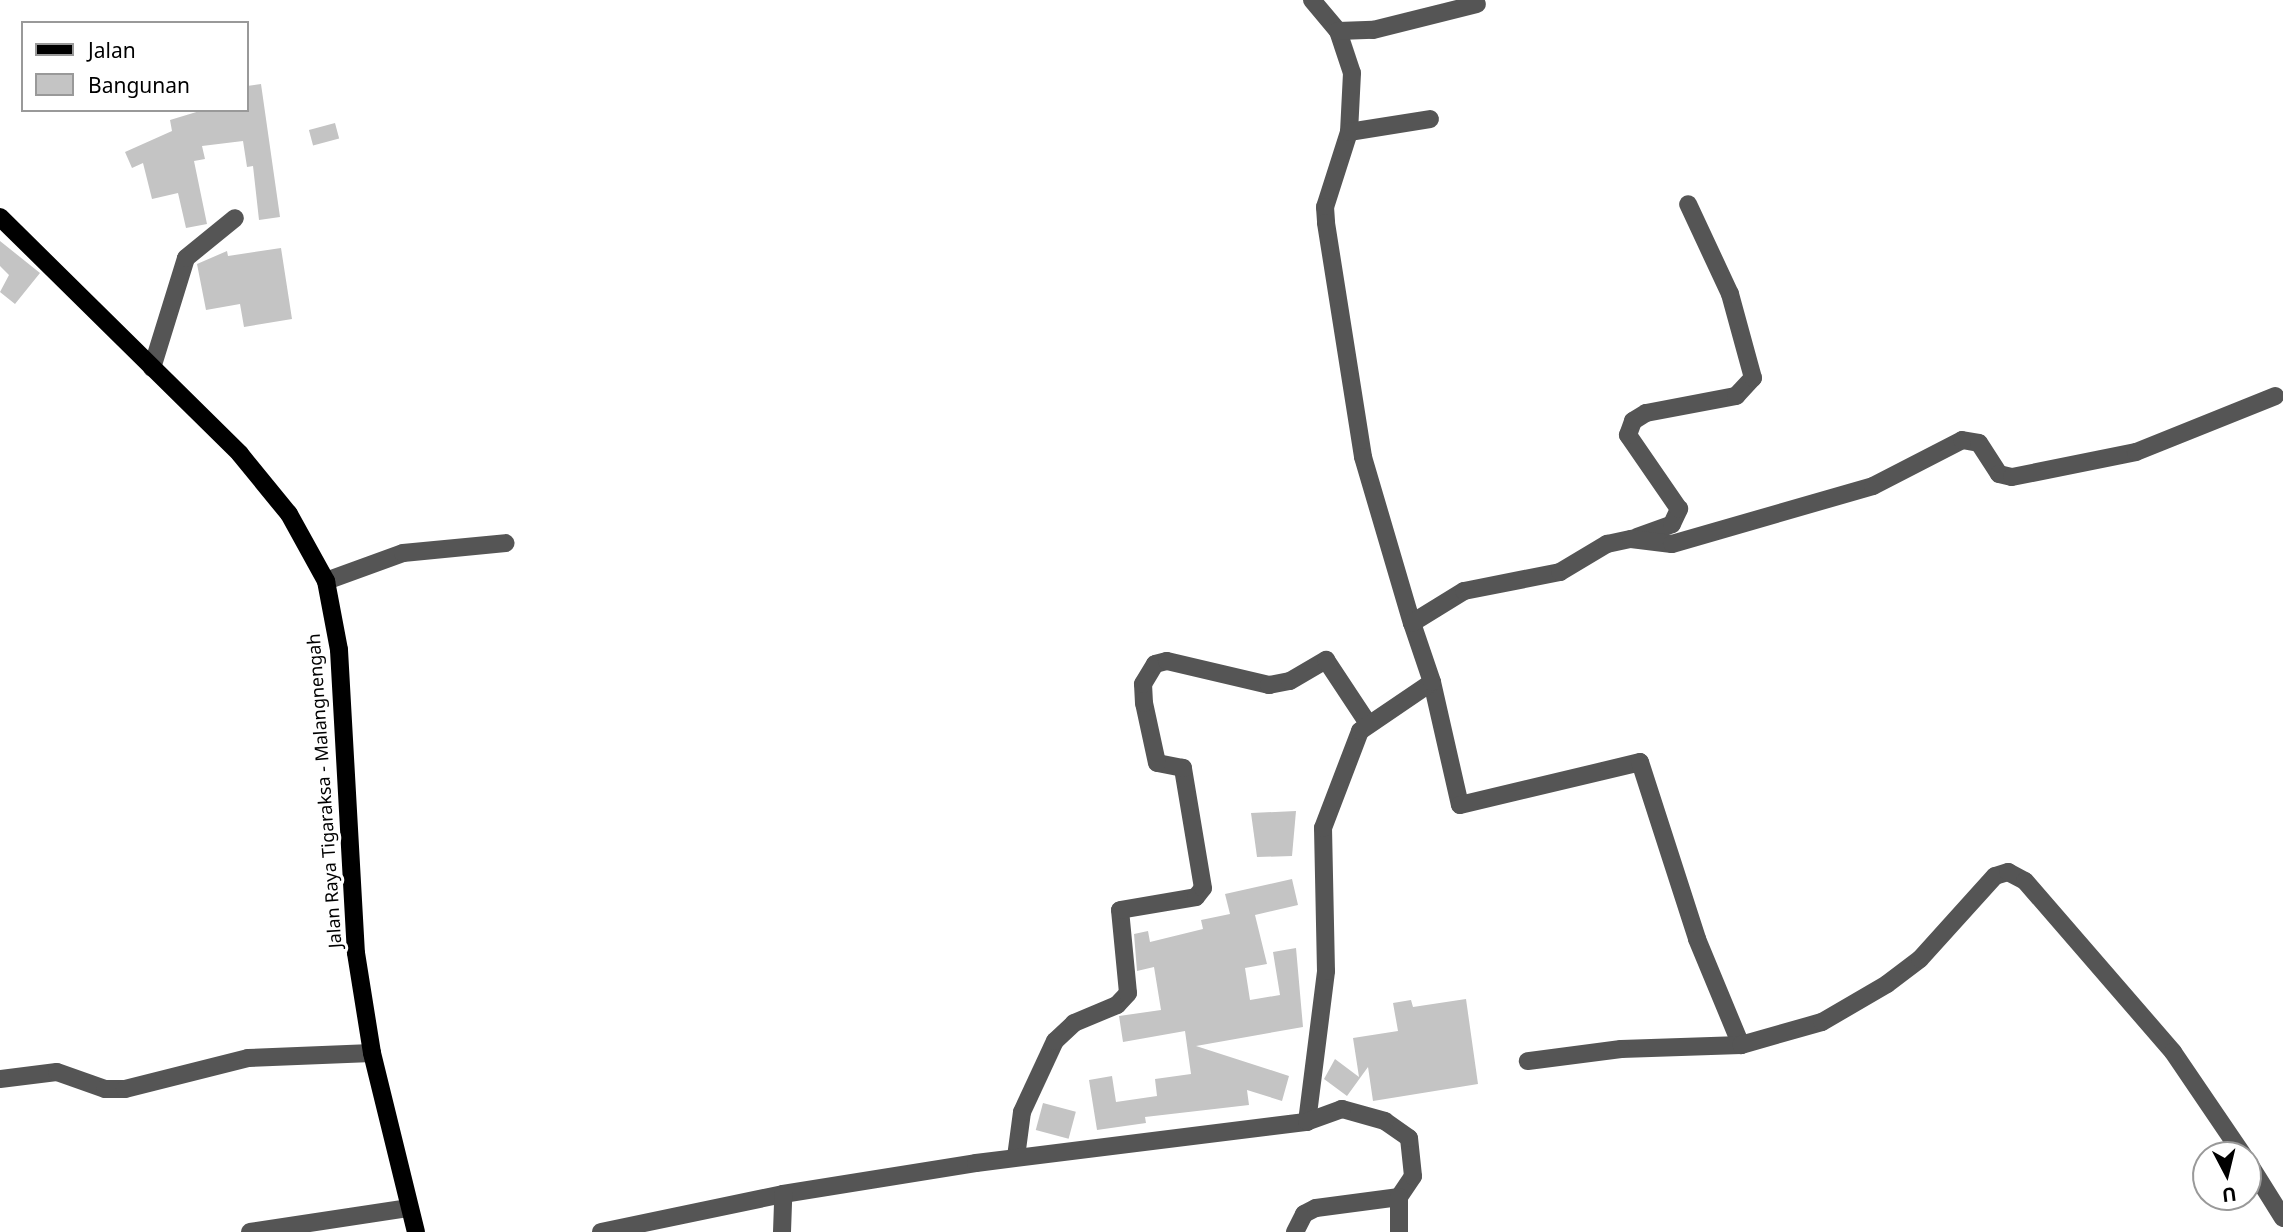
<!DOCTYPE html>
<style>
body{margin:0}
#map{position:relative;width:2283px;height:1232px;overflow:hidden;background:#fff;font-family:"Noto Sans",sans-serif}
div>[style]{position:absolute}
.building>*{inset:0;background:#c4c4c4;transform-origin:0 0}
.minor>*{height:18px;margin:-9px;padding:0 9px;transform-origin:9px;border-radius:9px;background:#555}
.major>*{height:18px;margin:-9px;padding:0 9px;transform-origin:9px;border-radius:9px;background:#000}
span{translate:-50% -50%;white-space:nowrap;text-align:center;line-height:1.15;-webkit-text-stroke:6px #fff;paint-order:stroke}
.street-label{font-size:18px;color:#000}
.legend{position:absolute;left:21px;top:21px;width:228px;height:91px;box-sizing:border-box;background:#fff;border:2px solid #999;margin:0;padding:9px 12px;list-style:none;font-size:21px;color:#000}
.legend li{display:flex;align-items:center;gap:14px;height:35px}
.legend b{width:35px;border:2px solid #999}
.north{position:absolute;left:2192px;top:1141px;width:70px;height:70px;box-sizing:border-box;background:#fff;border:2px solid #999;border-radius:50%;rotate:173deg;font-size:19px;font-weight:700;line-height:28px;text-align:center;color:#000}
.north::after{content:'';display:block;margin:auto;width:24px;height:32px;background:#000;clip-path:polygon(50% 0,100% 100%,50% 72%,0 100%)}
</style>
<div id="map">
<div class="building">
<i style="clip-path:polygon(261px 84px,280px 217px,259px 220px,253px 166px,247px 167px,243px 141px,202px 146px,205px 159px,194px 161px,207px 224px,186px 228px,178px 193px,152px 199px,143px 163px,132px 168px,125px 152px,172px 131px,170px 120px,203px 110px,247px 110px,247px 86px)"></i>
<i style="left:335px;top:123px;width:16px;height:27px;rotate:75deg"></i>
<i style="clip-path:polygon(0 241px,40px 273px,15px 304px,0 292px,9px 275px,0 266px)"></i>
<i style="clip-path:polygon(281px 248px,292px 319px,244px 327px,240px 304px,206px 310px,197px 264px,227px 251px,228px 256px)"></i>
<i style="clip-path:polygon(1296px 811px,1292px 856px,1257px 857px,1251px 813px)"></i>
<i style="clip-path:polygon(1292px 879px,1298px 905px,1255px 915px,1267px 964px,1245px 968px,1250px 1000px,1280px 995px,1273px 952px,1296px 948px,1303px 1027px,1196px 1046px,1289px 1076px,1282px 1101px,1247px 1090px,1249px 1105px,1145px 1117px,1146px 1123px,1097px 1130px,1089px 1080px,1112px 1076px,1116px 1102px,1157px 1096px,1155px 1079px,1191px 1074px,1185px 1031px,1123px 1042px,1119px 1016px,1161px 1010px,1154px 967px,1137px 971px,1134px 934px,1148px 931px,1150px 942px,1203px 929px,1201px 920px,1230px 914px,1225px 894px)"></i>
<i style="clip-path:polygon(1466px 999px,1478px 1084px,1373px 1101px,1368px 1067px,1347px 1096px,1324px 1079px,1335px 1059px,1359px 1077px,1353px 1038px,1398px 1031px,1393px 1003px,1411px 1000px,1413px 1007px)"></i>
<i style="left:1043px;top:1103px;width:34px;height:28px;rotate:15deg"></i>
</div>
<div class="minor">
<i style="left:1312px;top:0;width:40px;rotate:50deg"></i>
<i style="left:1338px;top:31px;width:44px;rotate:71.6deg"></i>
<i style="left:1352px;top:73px;width:59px;rotate:92.9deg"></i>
<i style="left:1349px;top:132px;width:79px;rotate:107.7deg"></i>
<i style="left:1325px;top:207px;width:16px;rotate:86deg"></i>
<i style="left:1326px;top:223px;width:237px;rotate:81deg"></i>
<i style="left:1363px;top:457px;width:173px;rotate:73.6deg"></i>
<i style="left:1338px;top:31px;width:35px;rotate:-2deg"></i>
<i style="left:1373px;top:30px;width:107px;rotate:-14deg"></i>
<i style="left:1349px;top:132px;width:82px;rotate:-9.1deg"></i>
<i style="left:152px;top:368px;width:115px;rotate:-72.8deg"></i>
<i style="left:186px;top:258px;width:63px;rotate:-39.2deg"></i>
<i style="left:1637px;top:537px;width:37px;rotate:-20deg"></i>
<i style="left:1672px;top:524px;width:17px;rotate:-65deg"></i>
<i style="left:1679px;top:509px;width:90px;rotate:-124.6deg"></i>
<i style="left:1628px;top:435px;width:15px;rotate:-70deg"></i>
<i style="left:1633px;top:421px;width:15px;rotate:-32deg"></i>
<i style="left:1646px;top:413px;width:92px;rotate:-10.7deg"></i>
<i style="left:1736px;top:396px;width:25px;rotate:-47deg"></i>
<i style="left:1753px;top:378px;width:87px;rotate:-105.3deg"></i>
<i style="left:1730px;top:294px;width:99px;rotate:-115deg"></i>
<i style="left:326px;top:581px;width:82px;rotate:-20deg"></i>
<i style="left:403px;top:553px;width:103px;rotate:-5.5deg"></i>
<i style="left:1432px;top:682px;width:126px;rotate:77.2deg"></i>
<i style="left:1460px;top:805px;width:185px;rotate:-13.4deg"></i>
<i style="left:1640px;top:762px;width:186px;rotate:72.1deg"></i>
<i style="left:1697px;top:939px;width:115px;rotate:67.5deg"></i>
<i style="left:1741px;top:1045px;width:120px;rotate:178.1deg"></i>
<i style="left:1621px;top:1049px;width:94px;rotate:172.6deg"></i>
<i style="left:1741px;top:1045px;width:84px;rotate:-15.9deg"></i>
<i style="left:1822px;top:1022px;width:75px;rotate:-30.3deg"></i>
<i style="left:1887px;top:984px;width:41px;rotate:-37.1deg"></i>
<i style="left:1920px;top:959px;width:112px;rotate:-47.9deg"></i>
<i style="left:1995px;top:876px;width:14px;rotate:-17deg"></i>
<i style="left:2008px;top:872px;width:19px;rotate:28deg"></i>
<i style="left:2025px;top:881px;width:226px;rotate:49.1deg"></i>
<i style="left:2173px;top:1052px;width:125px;rotate:55.8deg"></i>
<i style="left:0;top:1079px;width:57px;rotate:-7deg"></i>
<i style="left:57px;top:1072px;width:51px;rotate:19.5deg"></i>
<i style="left:105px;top:1089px;width:20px"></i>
<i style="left:125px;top:1089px;width:127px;rotate:-14.1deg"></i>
<i style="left:248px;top:1058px;width:124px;rotate:-2.3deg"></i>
<i style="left:1016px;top:1157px;width:45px;rotate:-82.4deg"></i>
<i style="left:1022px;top:1112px;width:78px;rotate:-65.1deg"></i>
<i style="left:1055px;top:1041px;width:26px;rotate:-43deg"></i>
<i style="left:1074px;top:1023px;width:47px;rotate:-22.7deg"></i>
<i style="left:1117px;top:1005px;width:16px;rotate:-47deg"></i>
<i style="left:1128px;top:993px;width:83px;rotate:-95.5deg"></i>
<i style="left:1120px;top:910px;width:77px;rotate:-9.7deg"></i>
<i style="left:1196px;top:897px;width:11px;rotate:-52deg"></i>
<i style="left:1203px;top:888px;width:122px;rotate:-99.5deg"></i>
<i style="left:1183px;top:768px;width:26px;rotate:-169deg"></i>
<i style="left:1157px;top:763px;width:61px;rotate:-102.2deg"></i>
<i style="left:1144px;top:703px;width:19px;rotate:-93deg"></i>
<i style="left:1143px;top:684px;width:23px;rotate:-59deg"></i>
<i style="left:1155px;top:664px;width:12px;rotate:-14deg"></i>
<i style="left:1167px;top:661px;width:105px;rotate:13.2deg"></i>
<i style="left:1269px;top:685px;width:21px;rotate:-11deg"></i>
<i style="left:1290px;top:681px;width:42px;rotate:-30.3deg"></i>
<i style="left:1326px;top:660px;width:74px;rotate:56.5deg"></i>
<i style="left:2248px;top:1162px;width:66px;rotate:58deg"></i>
<i style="left:250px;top:1232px;width:161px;rotate:-8.6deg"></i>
<i style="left:601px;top:1232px;width:186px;rotate:-11.8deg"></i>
<i style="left:783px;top:1194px;width:195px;rotate:-9.1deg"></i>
<i style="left:976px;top:1163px;width:334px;rotate:-7.1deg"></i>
<i style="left:1307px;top:1122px;width:152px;rotate:-82.8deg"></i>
<i style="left:1326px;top:971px;width:143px;rotate:-91.2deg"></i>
<i style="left:1323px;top:828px;width:104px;rotate:-69.1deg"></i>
<i style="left:1360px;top:731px;width:87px;rotate:-34.2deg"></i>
<i style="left:1432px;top:682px;width:62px;rotate:-108.7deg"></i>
<i style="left:1412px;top:623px;width:61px;rotate:-31.6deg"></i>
<i style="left:1464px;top:591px;width:98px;rotate:-11.2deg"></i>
<i style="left:1560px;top:572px;width:55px;rotate:-30.8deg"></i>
<i style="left:1607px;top:544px;width:25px;rotate:-12deg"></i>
<i style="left:1631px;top:539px;width:41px;rotate:7deg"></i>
<i style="left:1672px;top:544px;width:209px;rotate:-16.1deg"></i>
<i style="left:1873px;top:486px;width:100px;rotate:-27.3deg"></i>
<i style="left:1962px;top:440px;width:17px;rotate:10deg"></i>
<i style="left:1979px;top:443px;width:37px;rotate:57deg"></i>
<i style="left:1999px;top:474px;width:13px;rotate:13deg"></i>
<i style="left:2012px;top:477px;width:126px;rotate:-11.4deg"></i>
<i style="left:2136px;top:452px;width:150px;rotate:-21.9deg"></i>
<i style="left:782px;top:1232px;width:38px;rotate:-88deg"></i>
<i style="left:1295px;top:1232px;width:20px;rotate:-63deg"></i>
<i style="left:1304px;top:1214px;width:13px;rotate:-27deg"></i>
<i style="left:1316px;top:1208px;width:84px;rotate:-7.5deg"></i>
<i style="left:1399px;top:1197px;width:25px;rotate:-56deg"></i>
<i style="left:1413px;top:1176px;width:38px;rotate:-96deg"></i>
<i style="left:1409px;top:1138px;width:29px;rotate:-145deg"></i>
<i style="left:1385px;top:1121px;width:45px;rotate:-164.4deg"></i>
<i style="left:1342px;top:1109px;width:37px;rotate:160deg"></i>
<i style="left:1399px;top:1232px;width:35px;rotate:-90deg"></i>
</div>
<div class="major">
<i style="left:0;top:217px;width:337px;rotate:44.6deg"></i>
<i style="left:240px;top:454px;width:77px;rotate:50.8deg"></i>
<i style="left:289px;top:514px;width:77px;rotate:61.1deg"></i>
<i style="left:326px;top:581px;width:70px;rotate:79.3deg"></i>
<i style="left:339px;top:650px;width:303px;rotate:86.8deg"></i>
<i style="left:356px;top:953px;width:101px;rotate:80.9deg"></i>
<i style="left:372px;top:1053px;width:184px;rotate:76.2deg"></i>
</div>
<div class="street-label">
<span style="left:324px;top:791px;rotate:-94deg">Jalan Raya Tigaraksa - Malangnengah</span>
</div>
<ul class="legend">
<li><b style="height:9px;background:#000"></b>Jalan</li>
<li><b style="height:19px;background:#c4c4c4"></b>Bangunan</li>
</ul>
<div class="north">U</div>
</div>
